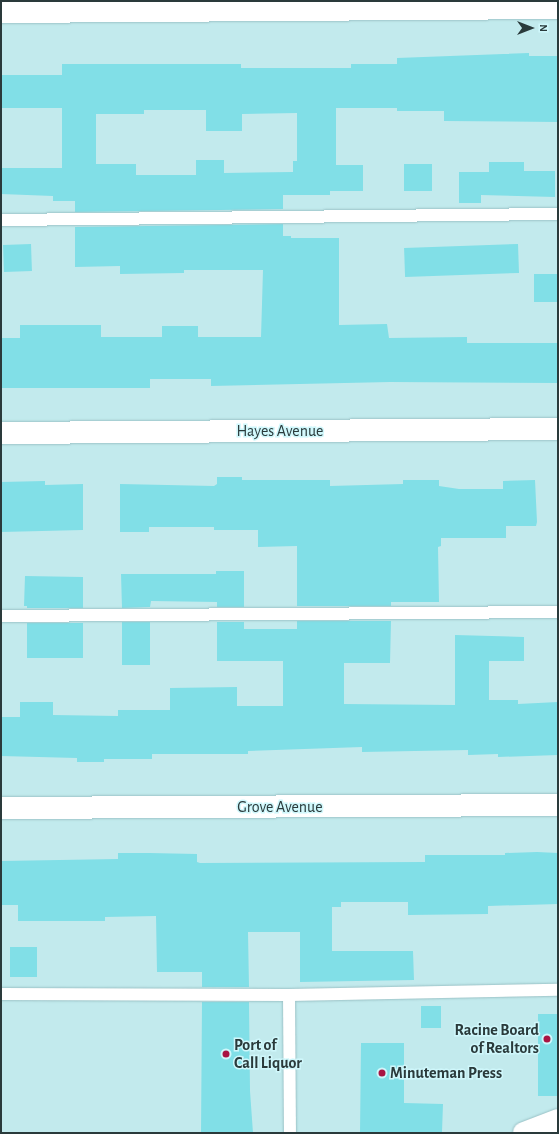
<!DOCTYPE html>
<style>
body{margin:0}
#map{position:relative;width:559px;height:1134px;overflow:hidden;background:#c2eaed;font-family:"Alegreya Sans",sans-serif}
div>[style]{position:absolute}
.building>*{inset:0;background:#81dfe7;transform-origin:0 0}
.roads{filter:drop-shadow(0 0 1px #9ac1c5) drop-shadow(0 0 1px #9ac1c5)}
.service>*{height:12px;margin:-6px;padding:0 6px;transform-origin:6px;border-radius:6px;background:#fff}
.minor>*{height:22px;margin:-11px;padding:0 11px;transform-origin:11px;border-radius:11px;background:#fff}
.tertiary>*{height:22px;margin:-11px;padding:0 11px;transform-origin:11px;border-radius:11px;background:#fff}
.dots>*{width:11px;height:11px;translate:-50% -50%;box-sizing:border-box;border:2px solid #cff7fb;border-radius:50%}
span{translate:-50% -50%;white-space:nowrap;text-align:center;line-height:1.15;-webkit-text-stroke:3px #cff7fb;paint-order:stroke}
.street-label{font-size:16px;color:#2a3a3b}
.poi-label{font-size:16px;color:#2a3a3b;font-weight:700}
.right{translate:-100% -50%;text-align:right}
.left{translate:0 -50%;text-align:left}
.frame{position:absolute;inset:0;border:2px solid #2a3a3b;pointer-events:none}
.north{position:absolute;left:511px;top:8px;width:40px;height:40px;-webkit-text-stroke:3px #cff7fb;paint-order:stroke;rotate:90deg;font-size:11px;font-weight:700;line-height:16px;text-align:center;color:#2a3a3b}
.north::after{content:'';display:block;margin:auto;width:14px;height:18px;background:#2a3a3b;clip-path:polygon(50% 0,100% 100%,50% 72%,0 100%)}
</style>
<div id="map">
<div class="building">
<i style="clip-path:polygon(evenodd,529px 53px,529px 56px,558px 56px,558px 122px,444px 121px,444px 111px,397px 111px,397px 108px,336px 108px,336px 165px,363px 165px,363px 191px,330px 191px,330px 195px,283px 195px,283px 209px,75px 212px,75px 201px,53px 201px,53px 196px,1px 194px,1px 168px,62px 168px,62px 108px,1px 108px,1px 75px,62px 75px,62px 64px,241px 64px,241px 68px,351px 68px,351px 64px,397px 64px,397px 58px,529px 53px,144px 110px,206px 110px,206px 131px,242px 131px,242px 114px,297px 113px,297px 161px,293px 161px,293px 172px,224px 173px,224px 160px,196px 160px,196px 175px,136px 175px,136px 164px,96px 164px,96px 114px,144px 114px,144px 110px)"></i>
<i style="clip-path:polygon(489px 162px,524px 162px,524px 171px,555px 171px,555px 197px,481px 195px,481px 203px,459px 203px,459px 172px,489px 172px)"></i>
<i style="left:404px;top:164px;width:28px;height:27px"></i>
<i style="clip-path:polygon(283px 224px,283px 236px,291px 236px,291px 238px,339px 238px,339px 325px,387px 324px,389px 338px,467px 337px,467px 343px,558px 343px,558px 383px,390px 382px,211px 386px,211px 379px,150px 379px,150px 388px,1px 388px,1px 338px,20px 338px,20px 325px,101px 325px,101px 337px,162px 337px,162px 326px,198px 326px,198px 337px,261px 337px,263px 270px,184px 270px,184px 273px,120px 274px,120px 266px,75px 267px,75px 227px)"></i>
<i style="left:31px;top:244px;width:27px;height:28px;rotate:88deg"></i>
<i style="left:518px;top:244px;width:29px;height:114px;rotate:88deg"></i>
<i style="left:534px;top:274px;width:24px;height:28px"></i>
<i style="clip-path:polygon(217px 477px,242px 477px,242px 480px,330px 480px,330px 486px,403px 484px,403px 480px,439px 480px,439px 486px,459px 489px,503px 489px,503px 481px,535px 480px,537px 522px,536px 526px,506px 526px,506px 538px,441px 538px,441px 546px,438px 547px,439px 602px,391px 602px,391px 606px,297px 606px,297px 546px,258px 547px,258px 530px,214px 530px,214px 527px,149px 527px,149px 532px,120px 532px,120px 484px,214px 486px,217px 484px)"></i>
<i style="clip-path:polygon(45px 481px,45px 485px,83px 484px,83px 530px,1px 532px,1px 482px)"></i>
<i style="clip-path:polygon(216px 571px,244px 571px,244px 607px,217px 607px,217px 602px,151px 601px,150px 607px,122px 608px,121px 574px,216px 574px)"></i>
<i style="clip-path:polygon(25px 576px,83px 577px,83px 608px,27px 608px,27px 606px,24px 606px)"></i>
<i style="clip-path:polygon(297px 621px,391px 621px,390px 663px,344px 663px,344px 704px,455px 705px,455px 635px,524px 637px,524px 661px,489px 661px,489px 700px,518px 700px,518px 704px,558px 702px,558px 755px,498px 757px,498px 754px,468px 755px,468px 750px,362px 752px,362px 747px,248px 751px,248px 754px,152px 754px,152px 759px,104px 759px,104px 762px,77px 762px,77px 758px,1px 756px,1px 717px,20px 717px,20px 702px,53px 702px,53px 715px,118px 716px,118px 710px,170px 710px,170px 688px,237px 687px,237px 706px,283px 706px,283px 661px,217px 661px,217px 622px,244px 622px,244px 629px,297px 629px)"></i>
<i style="left:150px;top:622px;width:43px;height:28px;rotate:90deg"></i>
<i style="left:27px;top:623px;width:56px;height:35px"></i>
<i style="clip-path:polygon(537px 852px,558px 853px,558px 904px,488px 906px,488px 914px,408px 915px,408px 902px,341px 902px,341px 907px,332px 907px,332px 951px,413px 951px,414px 980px,300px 982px,300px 932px,248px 932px,249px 987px,202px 987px,202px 972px,157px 972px,156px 916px,105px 917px,105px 921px,18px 921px,18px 905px,1px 905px,1px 861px,118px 859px,118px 853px,149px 853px,197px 854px,197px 862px,200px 863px,425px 862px,425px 855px,505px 855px,505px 853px)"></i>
<i style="left:10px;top:947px;width:27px;height:30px"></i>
<i style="clip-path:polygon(202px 1002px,249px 1002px,250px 1091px,253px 1133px,201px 1133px)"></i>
<i style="left:421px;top:1006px;width:20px;height:22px"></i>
<i style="left:538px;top:1014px;width:20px;height:82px"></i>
<i style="clip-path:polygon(361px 1043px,404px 1043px,404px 1103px,443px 1104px,442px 1132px,360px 1133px)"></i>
</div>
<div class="roads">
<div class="service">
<i style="left:1px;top:220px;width:557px;rotate:-0.62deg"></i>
<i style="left:1px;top:616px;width:557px;rotate:-0.41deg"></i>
<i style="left:1px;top:994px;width:288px;rotate:0.2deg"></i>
<i style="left:289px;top:995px;width:269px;rotate:-1.1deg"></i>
<i style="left:289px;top:995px;width:138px;rotate:89.6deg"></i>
</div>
<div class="minor">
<i style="left:1px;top:12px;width:557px;rotate:-0.41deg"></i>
<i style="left:1px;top:433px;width:557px;rotate:-0.41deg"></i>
<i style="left:1px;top:808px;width:557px;rotate:-0.31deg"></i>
</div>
<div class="tertiary">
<i style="left:524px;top:1133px;width:36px;rotate:-21deg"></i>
</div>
</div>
<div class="dots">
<i style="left:547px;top:1039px;background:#a91443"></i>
<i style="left:226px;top:1054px;background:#a91443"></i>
<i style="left:382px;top:1073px;background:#a91443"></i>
</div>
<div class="street-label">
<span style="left:280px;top:431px">Hayes Avenue</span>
<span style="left:280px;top:807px">Grove Avenue</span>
</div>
<div class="poi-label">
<span class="right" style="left:539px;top:1039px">Racine Board<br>of Realtors</span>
<span class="left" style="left:234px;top:1054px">Port of<br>Call Liquor</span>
<span class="left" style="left:390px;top:1073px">Minuteman Press</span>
</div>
<div class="frame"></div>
<div class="north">N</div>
</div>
